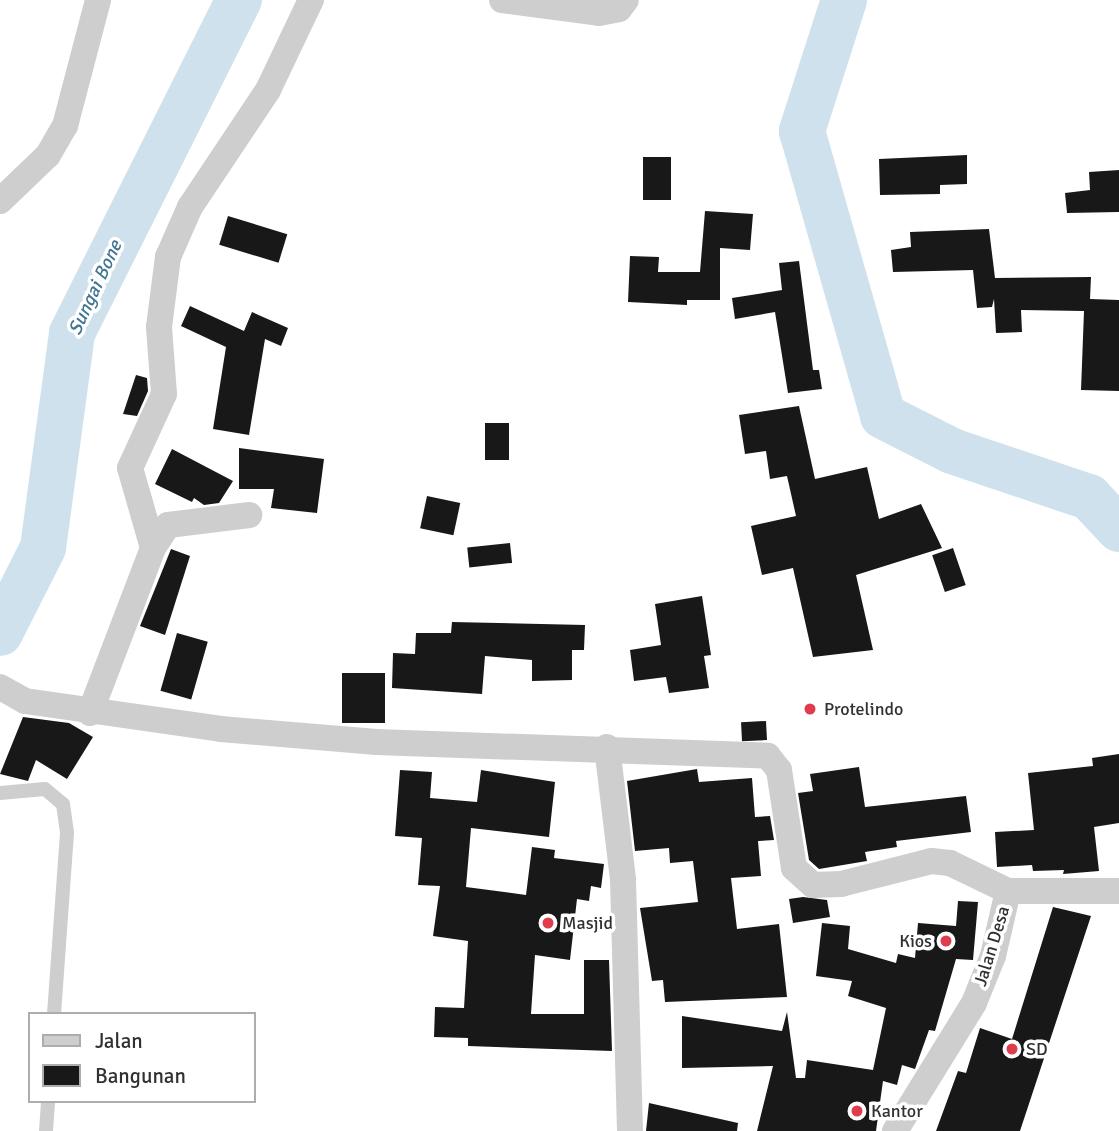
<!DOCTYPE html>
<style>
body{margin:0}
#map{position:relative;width:1119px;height:1131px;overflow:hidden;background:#fff;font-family:Signika,sans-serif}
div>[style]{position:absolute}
.river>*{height:46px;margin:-23px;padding:0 23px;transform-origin:23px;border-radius:23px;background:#cee1ec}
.building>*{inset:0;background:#181818;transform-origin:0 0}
.service>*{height:14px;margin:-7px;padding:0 7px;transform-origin:7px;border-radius:7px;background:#cecece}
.minor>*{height:26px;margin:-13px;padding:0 13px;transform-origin:13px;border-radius:13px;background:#cecece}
.dots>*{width:19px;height:19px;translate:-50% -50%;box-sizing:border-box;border:4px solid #fff;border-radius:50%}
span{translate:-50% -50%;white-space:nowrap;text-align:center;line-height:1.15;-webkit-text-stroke:7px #fff;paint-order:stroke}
.poi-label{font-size:18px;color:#313131}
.left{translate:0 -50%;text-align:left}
.right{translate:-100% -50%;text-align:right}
.street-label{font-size:18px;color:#313131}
.water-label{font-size:19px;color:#417591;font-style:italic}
.legend{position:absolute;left:28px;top:1012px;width:228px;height:91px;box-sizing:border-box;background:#fff;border:2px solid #adadad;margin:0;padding:9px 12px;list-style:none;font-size:21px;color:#313131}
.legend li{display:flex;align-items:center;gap:14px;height:35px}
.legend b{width:35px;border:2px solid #adadad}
</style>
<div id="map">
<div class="river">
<i style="left:844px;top:0;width:138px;rotate:107.8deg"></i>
<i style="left:802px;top:131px;width:296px;rotate:74.1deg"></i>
<i style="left:883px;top:416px;width:77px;rotate:26.9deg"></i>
<i style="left:952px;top:451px;width:145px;rotate:18.6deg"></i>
<i style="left:1089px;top:497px;width:44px;rotate:46.8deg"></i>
<i style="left:0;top:633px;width:95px;rotate:-63.2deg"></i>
<i style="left:43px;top:548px;width:217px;rotate:-82.3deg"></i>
<i style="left:72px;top:333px;width:373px;rotate:-63.4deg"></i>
</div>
<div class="building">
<i style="clip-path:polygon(967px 155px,967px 184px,940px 185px,940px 194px,880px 195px,879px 159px)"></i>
<i style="left:643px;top:157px;width:28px;height:43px"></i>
<i style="clip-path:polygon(1119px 170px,1119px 212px,1067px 213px,1065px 193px,1090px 190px,1089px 172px)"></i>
<i style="clip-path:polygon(705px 211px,753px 214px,750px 250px,720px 248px,720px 300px,687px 300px,687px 305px,628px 302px,630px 256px,659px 257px,658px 272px,700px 272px)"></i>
<i style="left:228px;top:216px;width:62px;height:30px;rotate:17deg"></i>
<i style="clip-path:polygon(989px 229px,995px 278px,1091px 277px,1090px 299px,1119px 300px,1119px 391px,1081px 390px,1084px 311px,1021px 310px,1022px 332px,996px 333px,994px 299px,992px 307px,977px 308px,973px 270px,893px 272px,891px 250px,911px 247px,910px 232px)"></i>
<i style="clip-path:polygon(799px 261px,813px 370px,819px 370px,822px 389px,788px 393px,775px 312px,735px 319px,732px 298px,782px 290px,779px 263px)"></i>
<i style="clip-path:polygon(190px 306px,244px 331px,252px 312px,288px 328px,281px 346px,265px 339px,249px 435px,213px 429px,226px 347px,181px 326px)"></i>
<i style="clip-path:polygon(136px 375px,147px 378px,148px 391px,137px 416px,123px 414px)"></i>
<i style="clip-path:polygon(799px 406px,815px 479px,867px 467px,879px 519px,921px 504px,942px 548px,856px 575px,873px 650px,813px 657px,793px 568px,762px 575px,751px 526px,796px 516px,787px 476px,770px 479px,766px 451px,745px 454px,739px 415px)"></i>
<i style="left:485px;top:423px;width:24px;height:37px"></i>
<i style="clip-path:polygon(239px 448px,324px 459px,317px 513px,271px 508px,274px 489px,239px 489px)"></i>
<i style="clip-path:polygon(172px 449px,233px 481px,219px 503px,204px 505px,194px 498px,192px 502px,155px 484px)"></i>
<i style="left:427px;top:496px;width:34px;height:33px;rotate:12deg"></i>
<i style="left:510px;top:543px;width:20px;height:43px;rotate:84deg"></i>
<i style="left:953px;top:548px;width:39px;height:22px;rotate:71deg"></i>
<i style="clip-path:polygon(171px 549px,190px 556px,165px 635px,140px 626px)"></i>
<i style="clip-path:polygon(702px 596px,711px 655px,704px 656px,709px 688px,669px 693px,666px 677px,634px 681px,630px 650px,661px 645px,655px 604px)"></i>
<i style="clip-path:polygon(452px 622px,585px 625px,584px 650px,572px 650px,572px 680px,532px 681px,532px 660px,485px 656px,482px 694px,392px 688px,393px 653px,415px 654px,416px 633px,451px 633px)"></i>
<i style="left:177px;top:633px;width:32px;height:60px;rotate:16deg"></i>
<i style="left:342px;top:673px;width:43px;height:50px"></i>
<i style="clip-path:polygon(23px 717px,69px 723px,93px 737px,67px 779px,36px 760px,28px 781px,0 774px)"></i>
<i style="left:766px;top:721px;width:19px;height:25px;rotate:87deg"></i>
<i style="clip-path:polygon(1119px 754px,1119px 823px,1094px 827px,1099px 871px,1063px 874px,1064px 870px,1033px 871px,1032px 865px,997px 867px,995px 832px,1034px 830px,1028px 773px,1093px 766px,1092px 758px)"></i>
<i style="clip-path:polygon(859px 767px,865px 807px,966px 796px,971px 832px,896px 841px,897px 847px,865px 852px,867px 861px,819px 869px,809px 860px,798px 793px,813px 791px,810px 774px)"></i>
<i style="clip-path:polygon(697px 769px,699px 782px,752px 778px,755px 817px,770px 816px,774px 840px,758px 841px,761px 876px,731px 878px,737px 929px,779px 924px,787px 997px,665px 1002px,663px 980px,652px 981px,640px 908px,698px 902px,693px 861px,670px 863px,669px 848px,635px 851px,627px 781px)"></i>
<i style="clip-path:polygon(400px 770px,432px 772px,430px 798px,477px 802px,481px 770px,555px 782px,549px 837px,471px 828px,466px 887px,526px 895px,532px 847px,555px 850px,554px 858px,604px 864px,601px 888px,591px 886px,589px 901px,577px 899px,570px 960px,535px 955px,531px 1014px,584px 1014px,584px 960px,609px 960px,612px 1051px,468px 1046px,468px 1038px,434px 1037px,435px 1007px,464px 1008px,468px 941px,433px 936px,440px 886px,418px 885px,422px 838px,395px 836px)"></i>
<i style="clip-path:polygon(803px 897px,827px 900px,830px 917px,793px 923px,789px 899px)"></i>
<i style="clip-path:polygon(958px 901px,978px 902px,973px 960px,956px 959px,935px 1031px,929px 1030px,915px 1069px,902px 1065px,897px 1085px,883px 1081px,876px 1131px,757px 1131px,773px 1066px,682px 1068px,682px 1016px,782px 1031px,787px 1012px,796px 1078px,805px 1078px,807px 1060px,873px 1070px,886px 1008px,848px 996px,852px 981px,816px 976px,822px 923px,850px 926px,848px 949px,896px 963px,898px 954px,915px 958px,918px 923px,956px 926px)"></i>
<i style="clip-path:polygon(1053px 907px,1091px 916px,1020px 1131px,936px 1131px,958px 1071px,966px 1073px,980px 1028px,1012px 1039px)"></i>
<i style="clip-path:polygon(649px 1103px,738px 1123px,737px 1131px,646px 1131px)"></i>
</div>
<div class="service">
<i style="left:0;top:793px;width:45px;rotate:-5.1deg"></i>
<i style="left:45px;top:789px;width:23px;rotate:40deg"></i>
<i style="left:63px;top:804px;width:29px;rotate:82deg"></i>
<i style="left:67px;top:833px;width:181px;rotate:94.1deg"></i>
<i style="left:46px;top:1131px;width:30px;rotate:-86deg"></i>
</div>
<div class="minor">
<i style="left:502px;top:0;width:98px;rotate:7.6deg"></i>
<i style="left:599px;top:13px;width:20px;rotate:-11deg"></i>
<i style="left:619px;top:9px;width:11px;rotate:-52deg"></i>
<i style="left:0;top:201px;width:66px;rotate:-43.8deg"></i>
<i style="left:48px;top:155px;width:34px;rotate:-60deg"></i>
<i style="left:65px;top:126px;width:130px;rotate:-75.3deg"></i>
<i style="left:153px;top:548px;width:27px;rotate:-57deg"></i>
<i style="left:168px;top:525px;width:82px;rotate:-7deg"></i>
<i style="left:0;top:687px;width:29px;rotate:29deg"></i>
<i style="left:25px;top:701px;width:198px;rotate:8.1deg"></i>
<i style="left:221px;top:729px;width:156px;rotate:4.8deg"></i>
<i style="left:376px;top:742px;width:392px;rotate:2deg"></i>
<i style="left:768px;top:756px;width:18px;rotate:52deg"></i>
<i style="left:779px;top:770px;width:99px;rotate:81.3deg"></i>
<i style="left:794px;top:868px;width:25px;rotate:42deg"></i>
<i style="left:813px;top:885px;width:28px;rotate:-2deg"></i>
<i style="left:841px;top:884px;width:93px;rotate:-14.3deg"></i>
<i style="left:931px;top:861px;width:19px;rotate:6deg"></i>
<i style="left:950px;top:863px;width:64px;rotate:25.8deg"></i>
<i style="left:1008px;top:891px;width:111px"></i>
<i style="left:90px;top:713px;width:177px;rotate:-69.1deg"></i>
<i style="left:153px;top:548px;width:83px;rotate:-106deg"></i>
<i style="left:130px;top:468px;width:81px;rotate:-65.3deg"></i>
<i style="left:164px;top:394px;width:67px;rotate:-94.3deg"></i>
<i style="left:159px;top:327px;width:71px;rotate:-82.7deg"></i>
<i style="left:168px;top:257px;width:55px;rotate:-66.3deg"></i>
<i style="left:190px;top:207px;width:141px;rotate:-56.3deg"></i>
<i style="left:268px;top:90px;width:100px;rotate:-64.5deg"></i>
<i style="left:607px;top:747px;width:134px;rotate:83.1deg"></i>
<i style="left:623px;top:880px;width:251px;rotate:88.4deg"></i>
<i style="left:895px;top:1131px;width:150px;rotate:-58.3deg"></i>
<i style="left:974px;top:1003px;width:51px;rotate:-68deg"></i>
<i style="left:993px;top:956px;width:67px;rotate:-77deg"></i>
</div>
<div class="dots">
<i style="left:810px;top:709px;background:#df3d4d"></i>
<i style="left:548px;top:923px;background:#df3d4d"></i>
<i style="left:946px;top:941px;background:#df3d4d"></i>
<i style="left:1012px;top:1049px;background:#df3d4d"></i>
<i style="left:857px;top:1111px;background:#df3d4d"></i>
</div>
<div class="poi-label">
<span class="left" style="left:824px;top:709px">Protelindo</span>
<span class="left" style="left:562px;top:923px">Masjid</span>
<span class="right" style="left:932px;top:941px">Kios</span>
<span class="left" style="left:1026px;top:1049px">SD</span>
<span class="left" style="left:871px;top:1111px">Kantor</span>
</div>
<div class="street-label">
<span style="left:992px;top:946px;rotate:-73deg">Jalan Desa</span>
</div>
<div class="water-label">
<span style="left:96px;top:288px;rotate:-65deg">Sungai Bone</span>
</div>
<ul class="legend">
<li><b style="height:9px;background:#cecece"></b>Jalan</li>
<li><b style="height:19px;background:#181818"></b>Bangunan</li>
</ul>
</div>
